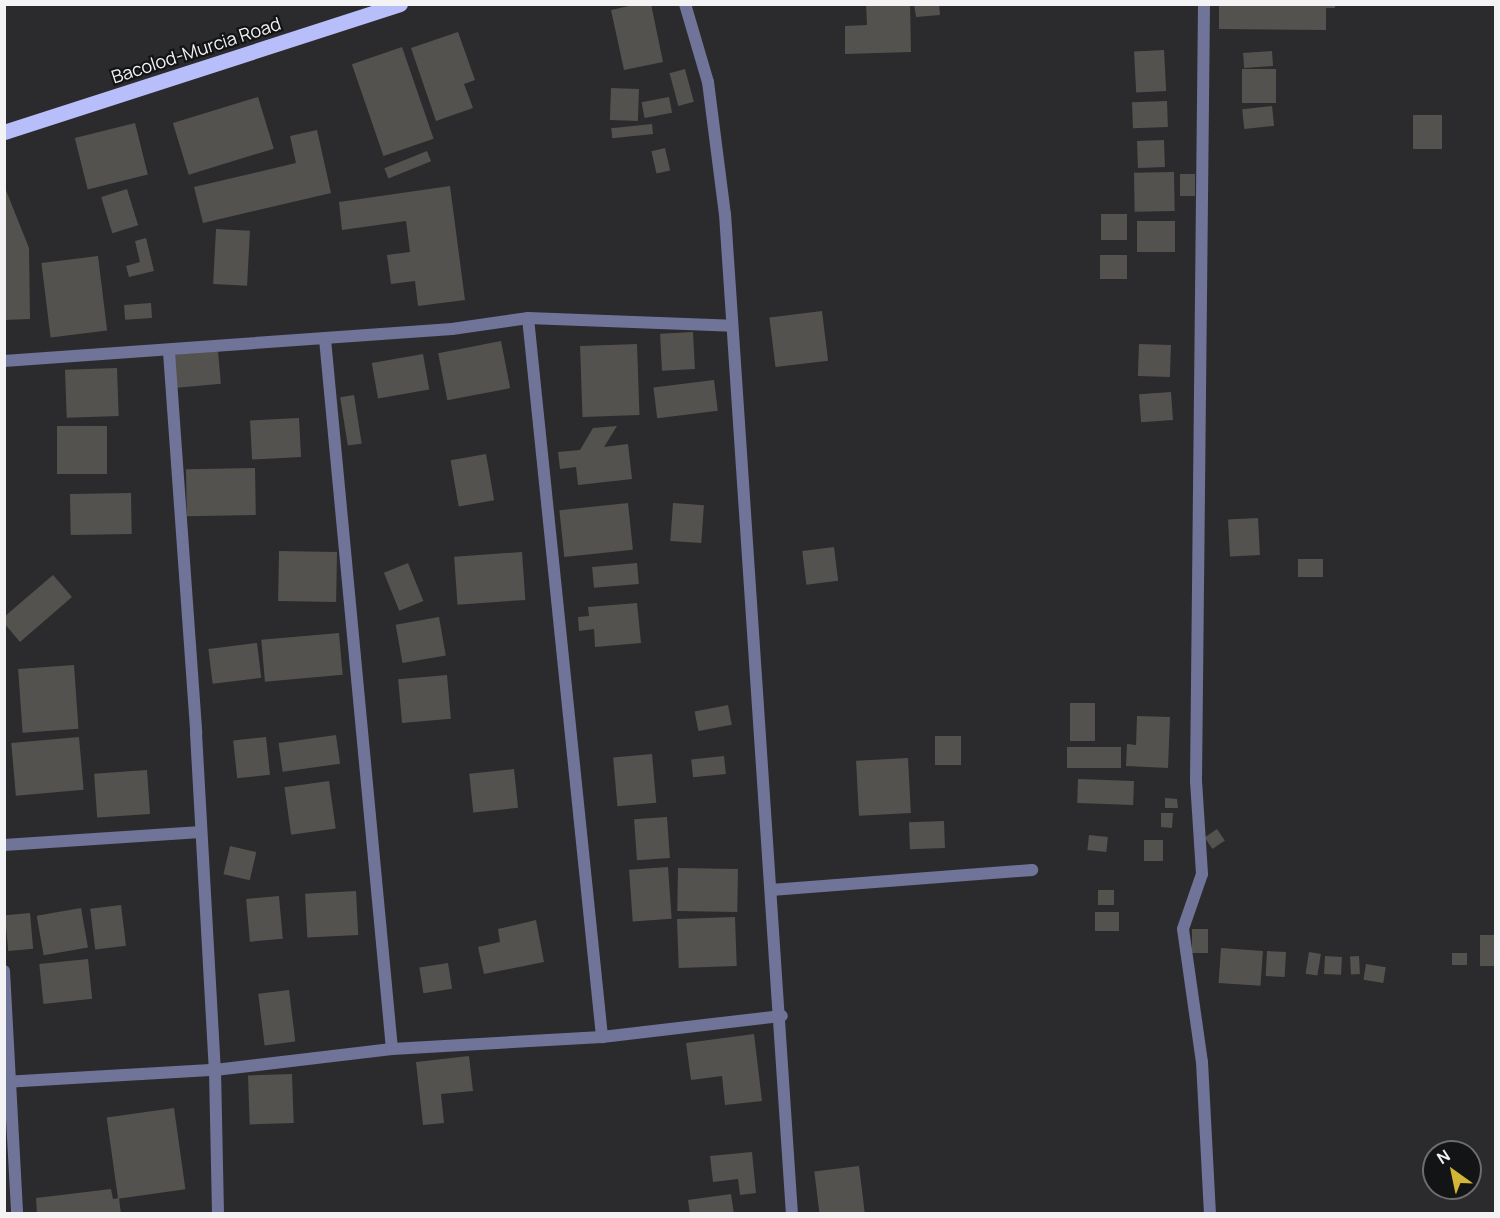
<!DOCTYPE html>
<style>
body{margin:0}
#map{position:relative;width:1500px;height:1218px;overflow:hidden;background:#2b2b2e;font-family:Manrope,sans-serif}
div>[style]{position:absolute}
.building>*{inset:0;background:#53524f;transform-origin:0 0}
.lane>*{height:12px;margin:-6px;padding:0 6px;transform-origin:6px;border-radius:6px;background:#707498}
.street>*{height:12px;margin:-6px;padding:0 6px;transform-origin:6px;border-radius:6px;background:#707498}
.primary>*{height:15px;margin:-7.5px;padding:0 7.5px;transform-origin:7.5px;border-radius:7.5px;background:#b8befa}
span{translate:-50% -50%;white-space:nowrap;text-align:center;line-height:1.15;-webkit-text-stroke:4.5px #131415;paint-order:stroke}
.street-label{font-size:18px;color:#f3f3f5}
.frame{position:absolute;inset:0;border:6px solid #f3f3f5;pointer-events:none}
.north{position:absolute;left:1422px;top:1140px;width:60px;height:60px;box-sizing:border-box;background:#131415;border:2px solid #6d6d6f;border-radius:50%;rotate:327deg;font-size:16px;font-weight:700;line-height:24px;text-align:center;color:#f3f3f5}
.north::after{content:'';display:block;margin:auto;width:21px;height:27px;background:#d3b635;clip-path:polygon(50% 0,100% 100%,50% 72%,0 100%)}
</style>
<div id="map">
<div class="building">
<i style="clip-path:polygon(638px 4px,651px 4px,663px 62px,624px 70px,611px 10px)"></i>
<i style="clip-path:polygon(866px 4px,910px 4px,911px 52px,845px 54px,845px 26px,867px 25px)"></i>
<i style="clip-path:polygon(914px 4px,939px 4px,940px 15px,916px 17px)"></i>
<i style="clip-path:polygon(1219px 4px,1335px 4px,1335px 8px,1326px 8px,1326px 30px,1219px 29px)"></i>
<i style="clip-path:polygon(458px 32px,475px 80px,464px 84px,473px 108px,436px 121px,411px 48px)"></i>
<i style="left:402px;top:47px;width:97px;height:53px;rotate:71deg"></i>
<i style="left:1164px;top:50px;width:41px;height:30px;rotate:87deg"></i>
<i style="left:1272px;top:51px;width:15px;height:29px;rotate:86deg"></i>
<i style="left:685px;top:69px;width:34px;height:16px;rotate:75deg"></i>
<i style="left:1276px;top:69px;width:34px;height:34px;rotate:90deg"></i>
<i style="left:611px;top:88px;width:28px;height:32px;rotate:2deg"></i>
<i style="left:258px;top:97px;width:54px;height:89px;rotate:73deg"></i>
<i style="left:669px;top:97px;width:16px;height:28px;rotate:79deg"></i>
<i style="left:1167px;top:101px;width:26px;height:35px;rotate:88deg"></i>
<i style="left:1272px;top:106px;width:20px;height:30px;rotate:84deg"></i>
<i style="left:1413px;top:115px;width:29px;height:34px"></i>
<i style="left:135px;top:123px;width:53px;height:62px;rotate:76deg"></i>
<i style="left:652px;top:124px;width:10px;height:41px;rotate:84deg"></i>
<i style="clip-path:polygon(317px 130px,331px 193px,203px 223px,194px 187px,296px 163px,290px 136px)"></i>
<i style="left:1164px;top:140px;width:27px;height:27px;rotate:88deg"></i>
<i style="left:665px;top:148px;width:23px;height:14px;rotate:77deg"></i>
<i style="left:427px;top:151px;width:11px;height:46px;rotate:68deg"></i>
<i style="left:1174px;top:172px;width:39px;height:40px;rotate:89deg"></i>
<i style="left:1180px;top:174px;width:15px;height:22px"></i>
<i style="clip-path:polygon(450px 186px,465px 300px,418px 306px,415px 281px,391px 284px,387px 255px,410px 252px,406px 221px,342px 230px,339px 202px)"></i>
<i style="clip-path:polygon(5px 188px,29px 248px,30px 319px,4px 320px)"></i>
<i style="left:127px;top:189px;width:38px;height:27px;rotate:73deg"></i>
<i style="left:1101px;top:214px;width:26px;height:26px"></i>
<i style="left:1137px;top:221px;width:38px;height:31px"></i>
<i style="left:216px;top:229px;width:34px;height:55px;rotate:3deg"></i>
<i style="clip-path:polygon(146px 238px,154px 271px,129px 277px,126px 266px,140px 262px,135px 241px)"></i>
<i style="left:1100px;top:255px;width:27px;height:24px"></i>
<i style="left:98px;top:256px;width:75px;height:57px;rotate:83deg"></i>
<i style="left:151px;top:303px;width:15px;height:27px;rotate:86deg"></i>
<i style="left:822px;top:311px;width:50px;height:53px;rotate:83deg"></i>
<i style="left:693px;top:332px;width:37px;height:33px;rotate:87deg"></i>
<i style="left:501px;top:341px;width:48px;height:64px;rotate:79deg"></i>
<i style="left:637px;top:344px;width:71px;height:57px;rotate:88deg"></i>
<i style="left:1139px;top:344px;width:32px;height:32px;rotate:2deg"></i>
<i style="left:218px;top:351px;width:33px;height:47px;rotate:85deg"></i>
<i style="left:423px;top:354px;width:36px;height:52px;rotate:80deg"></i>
<i style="left:117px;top:368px;width:48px;height:52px;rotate:88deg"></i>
<i style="left:714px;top:380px;width:31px;height:61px;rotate:83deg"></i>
<i style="left:1171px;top:392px;width:28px;height:32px;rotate:86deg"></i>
<i style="left:354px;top:395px;width:49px;height:14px;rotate:81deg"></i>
<i style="left:299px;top:418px;width:39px;height:49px;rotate:87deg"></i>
<i style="left:107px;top:426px;width:48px;height:50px;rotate:90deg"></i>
<i style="clip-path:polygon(617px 426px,604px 447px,628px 444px,632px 479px,578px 485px,576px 467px,560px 469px,558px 452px,580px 450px,593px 428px)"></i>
<i style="left:486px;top:454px;width:47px;height:36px;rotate:80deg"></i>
<i style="left:255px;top:468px;width:47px;height:69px;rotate:89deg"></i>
<i style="left:131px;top:493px;width:41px;height:61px;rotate:89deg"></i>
<i style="left:628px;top:503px;width:47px;height:69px;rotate:84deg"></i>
<i style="left:673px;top:503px;width:31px;height:38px;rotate:4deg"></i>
<i style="left:1258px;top:518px;width:37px;height:30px;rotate:87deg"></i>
<i style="left:834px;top:547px;width:34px;height:32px;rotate:83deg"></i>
<i style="left:279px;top:551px;width:58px;height:50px;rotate:1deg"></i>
<i style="left:522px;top:552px;width:48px;height:68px;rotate:86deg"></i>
<i style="left:1298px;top:559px;width:25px;height:18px"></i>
<i style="left:408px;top:563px;width:41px;height:26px;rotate:68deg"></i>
<i style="left:637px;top:563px;width:21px;height:45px;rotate:85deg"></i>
<i style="clip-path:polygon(53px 575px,72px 597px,20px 642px,4px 623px,4px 617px)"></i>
<i style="clip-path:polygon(637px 603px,641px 643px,595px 647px,594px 629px,579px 631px,578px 617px,589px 616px,588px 607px)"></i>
<i style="left:439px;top:617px;width:39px;height:44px;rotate:80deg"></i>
<i style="left:339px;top:633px;width:42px;height:78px;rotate:85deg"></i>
<i style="left:257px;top:643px;width:35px;height:49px;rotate:83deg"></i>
<i style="left:74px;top:665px;width:64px;height:56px;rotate:86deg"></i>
<i style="left:447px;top:675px;width:44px;height:49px;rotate:85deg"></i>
<i style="left:1070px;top:703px;width:25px;height:38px"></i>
<i style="left:728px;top:705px;width:20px;height:34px;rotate:79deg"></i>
<i style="clip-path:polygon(1137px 716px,1170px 717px,1168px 768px,1126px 766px,1127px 744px,1136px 745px)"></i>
<i style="left:336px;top:735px;width:29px;height:58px;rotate:82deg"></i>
<i style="left:961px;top:736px;width:29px;height:26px;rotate:90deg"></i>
<i style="left:79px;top:737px;width:53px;height:68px;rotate:85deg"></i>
<i style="left:266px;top:737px;width:38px;height:33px;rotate:84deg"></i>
<i style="left:1067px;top:747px;width:54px;height:21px"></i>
<i style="left:652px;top:754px;width:49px;height:39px;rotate:85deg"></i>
<i style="left:724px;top:756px;width:18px;height:33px;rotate:84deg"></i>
<i style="left:908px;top:758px;width:55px;height:52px;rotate:87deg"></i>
<i style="left:514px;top:769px;width:39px;height:45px;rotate:84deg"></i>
<i style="left:147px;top:770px;width:44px;height:53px;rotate:86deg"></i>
<i style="left:1078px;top:779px;width:56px;height:24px;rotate:2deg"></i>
<i style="left:329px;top:781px;width:48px;height:45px;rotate:82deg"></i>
<i style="clip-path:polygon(1165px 798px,1177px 799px,1178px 808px,1165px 808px)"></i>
<i style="clip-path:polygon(1161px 813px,1173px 813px,1172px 828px,1161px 827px)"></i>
<i style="left:667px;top:817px;width:41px;height:33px;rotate:86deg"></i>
<i style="left:944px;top:821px;width:27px;height:35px;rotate:88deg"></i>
<i style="left:1217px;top:829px;width:14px;height:15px;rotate:56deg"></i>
<i style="left:1089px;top:835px;width:19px;height:15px;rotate:6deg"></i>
<i style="left:1144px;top:840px;width:19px;height:21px"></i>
<i style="left:230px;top:846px;width:27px;height:29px;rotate:13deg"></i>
<i style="left:668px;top:867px;width:52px;height:39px;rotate:86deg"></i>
<i style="left:678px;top:868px;width:60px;height:43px;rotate:1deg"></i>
<i style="left:1098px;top:890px;width:16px;height:15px"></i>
<i style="left:356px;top:891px;width:44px;height:51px;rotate:87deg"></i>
<i style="left:279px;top:896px;width:43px;height:33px;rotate:85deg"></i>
<i style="left:121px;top:905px;width:41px;height:31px;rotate:83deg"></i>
<i style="left:81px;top:908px;width:40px;height:45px;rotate:80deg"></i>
<i style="left:1119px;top:912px;width:19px;height:24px;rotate:90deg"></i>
<i style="left:30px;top:913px;width:36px;height:25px;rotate:85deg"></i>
<i style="left:735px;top:917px;width:49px;height:58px;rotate:88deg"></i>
<i style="clip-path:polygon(536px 920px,544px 962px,484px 974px,478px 947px,500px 942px,498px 929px)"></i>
<i style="left:1192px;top:929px;width:16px;height:24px"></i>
<i style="left:1496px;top:935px;width:31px;height:16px;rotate:90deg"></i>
<i style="left:1221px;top:948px;width:42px;height:35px;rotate:4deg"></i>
<i style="left:1267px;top:951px;width:19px;height:25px;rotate:3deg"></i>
<i style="left:1309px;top:952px;width:12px;height:22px;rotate:9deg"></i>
<i style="left:1452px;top:953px;width:15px;height:12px"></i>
<i style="left:1325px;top:956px;width:17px;height:18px;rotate:3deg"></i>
<i style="left:1359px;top:956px;width:18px;height:9px;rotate:87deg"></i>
<i style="left:88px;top:959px;width:40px;height:49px;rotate:84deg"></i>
<i style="left:448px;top:963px;width:26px;height:29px;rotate:81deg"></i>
<i style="left:1366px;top:964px;width:20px;height:16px;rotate:9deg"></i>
<i style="left:289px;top:990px;width:52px;height:31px;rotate:83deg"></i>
<i style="clip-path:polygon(754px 1034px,762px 1101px,725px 1105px,722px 1076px,691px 1080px,686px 1043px)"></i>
<i style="clip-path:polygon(469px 1056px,473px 1091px,441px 1094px,444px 1123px,423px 1125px,416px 1062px)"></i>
<i style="left:292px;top:1074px;width:49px;height:44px;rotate:88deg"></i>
<i style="left:174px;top:1108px;width:82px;height:68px;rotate:82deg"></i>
<i style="clip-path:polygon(752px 1152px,756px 1193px,740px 1195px,738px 1179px,713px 1182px,710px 1156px)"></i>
<i style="left:859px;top:1166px;width:48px;height:45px;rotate:83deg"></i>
<i style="clip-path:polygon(111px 1189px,113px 1199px,119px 1198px,121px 1214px,37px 1214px,36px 1198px)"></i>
<i style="clip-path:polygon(731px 1194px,734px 1214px,690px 1214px,688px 1200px)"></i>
</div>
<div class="lane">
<i style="left:771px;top:890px;width:262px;rotate:-4.4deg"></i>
</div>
<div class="street">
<i style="left:685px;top:4px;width:81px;rotate:73.6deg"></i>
<i style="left:708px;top:82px;width:133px;rotate:82.7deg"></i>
<i style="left:725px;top:214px;width:1002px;rotate:86.17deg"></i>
<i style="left:1204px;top:4px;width:777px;rotate:90.59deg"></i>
<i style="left:1196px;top:781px;width:93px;rotate:86.3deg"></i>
<i style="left:1202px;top:874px;width:58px;rotate:109.1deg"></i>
<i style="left:1183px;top:929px;width:134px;rotate:81.9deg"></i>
<i style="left:1202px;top:1062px;width:152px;rotate:87deg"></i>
<i style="left:528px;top:318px;width:723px;rotate:84.12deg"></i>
<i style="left:325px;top:339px;width:713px;rotate:84.61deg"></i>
<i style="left:169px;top:352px;width:382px;rotate:85.9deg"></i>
<i style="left:196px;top:733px;width:338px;rotate:86.8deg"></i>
<i style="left:215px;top:1070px;width:144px;rotate:88.8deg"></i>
<i style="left:4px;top:361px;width:449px;rotate:-4.1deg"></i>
<i style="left:452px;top:329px;width:77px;rotate:-8.2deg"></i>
<i style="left:528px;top:318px;width:204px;rotate:2.2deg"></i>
<i style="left:4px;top:845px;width:197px;rotate:-3.8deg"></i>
<i style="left:4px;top:971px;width:243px;rotate:86.9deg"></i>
<i style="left:4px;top:1082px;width:211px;rotate:-3.3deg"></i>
<i style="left:215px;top:1070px;width:178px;rotate:-6.8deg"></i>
<i style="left:392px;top:1049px;width:210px;rotate:-3.3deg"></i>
<i style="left:602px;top:1037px;width:181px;rotate:-6.7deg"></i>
</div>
<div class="primary">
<i style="left:4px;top:132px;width:416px;rotate:-17.9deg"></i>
</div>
<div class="street-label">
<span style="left:196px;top:50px;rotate:-18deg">Bacolod-Murcia Road</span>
</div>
<div class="frame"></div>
<div class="north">N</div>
</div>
